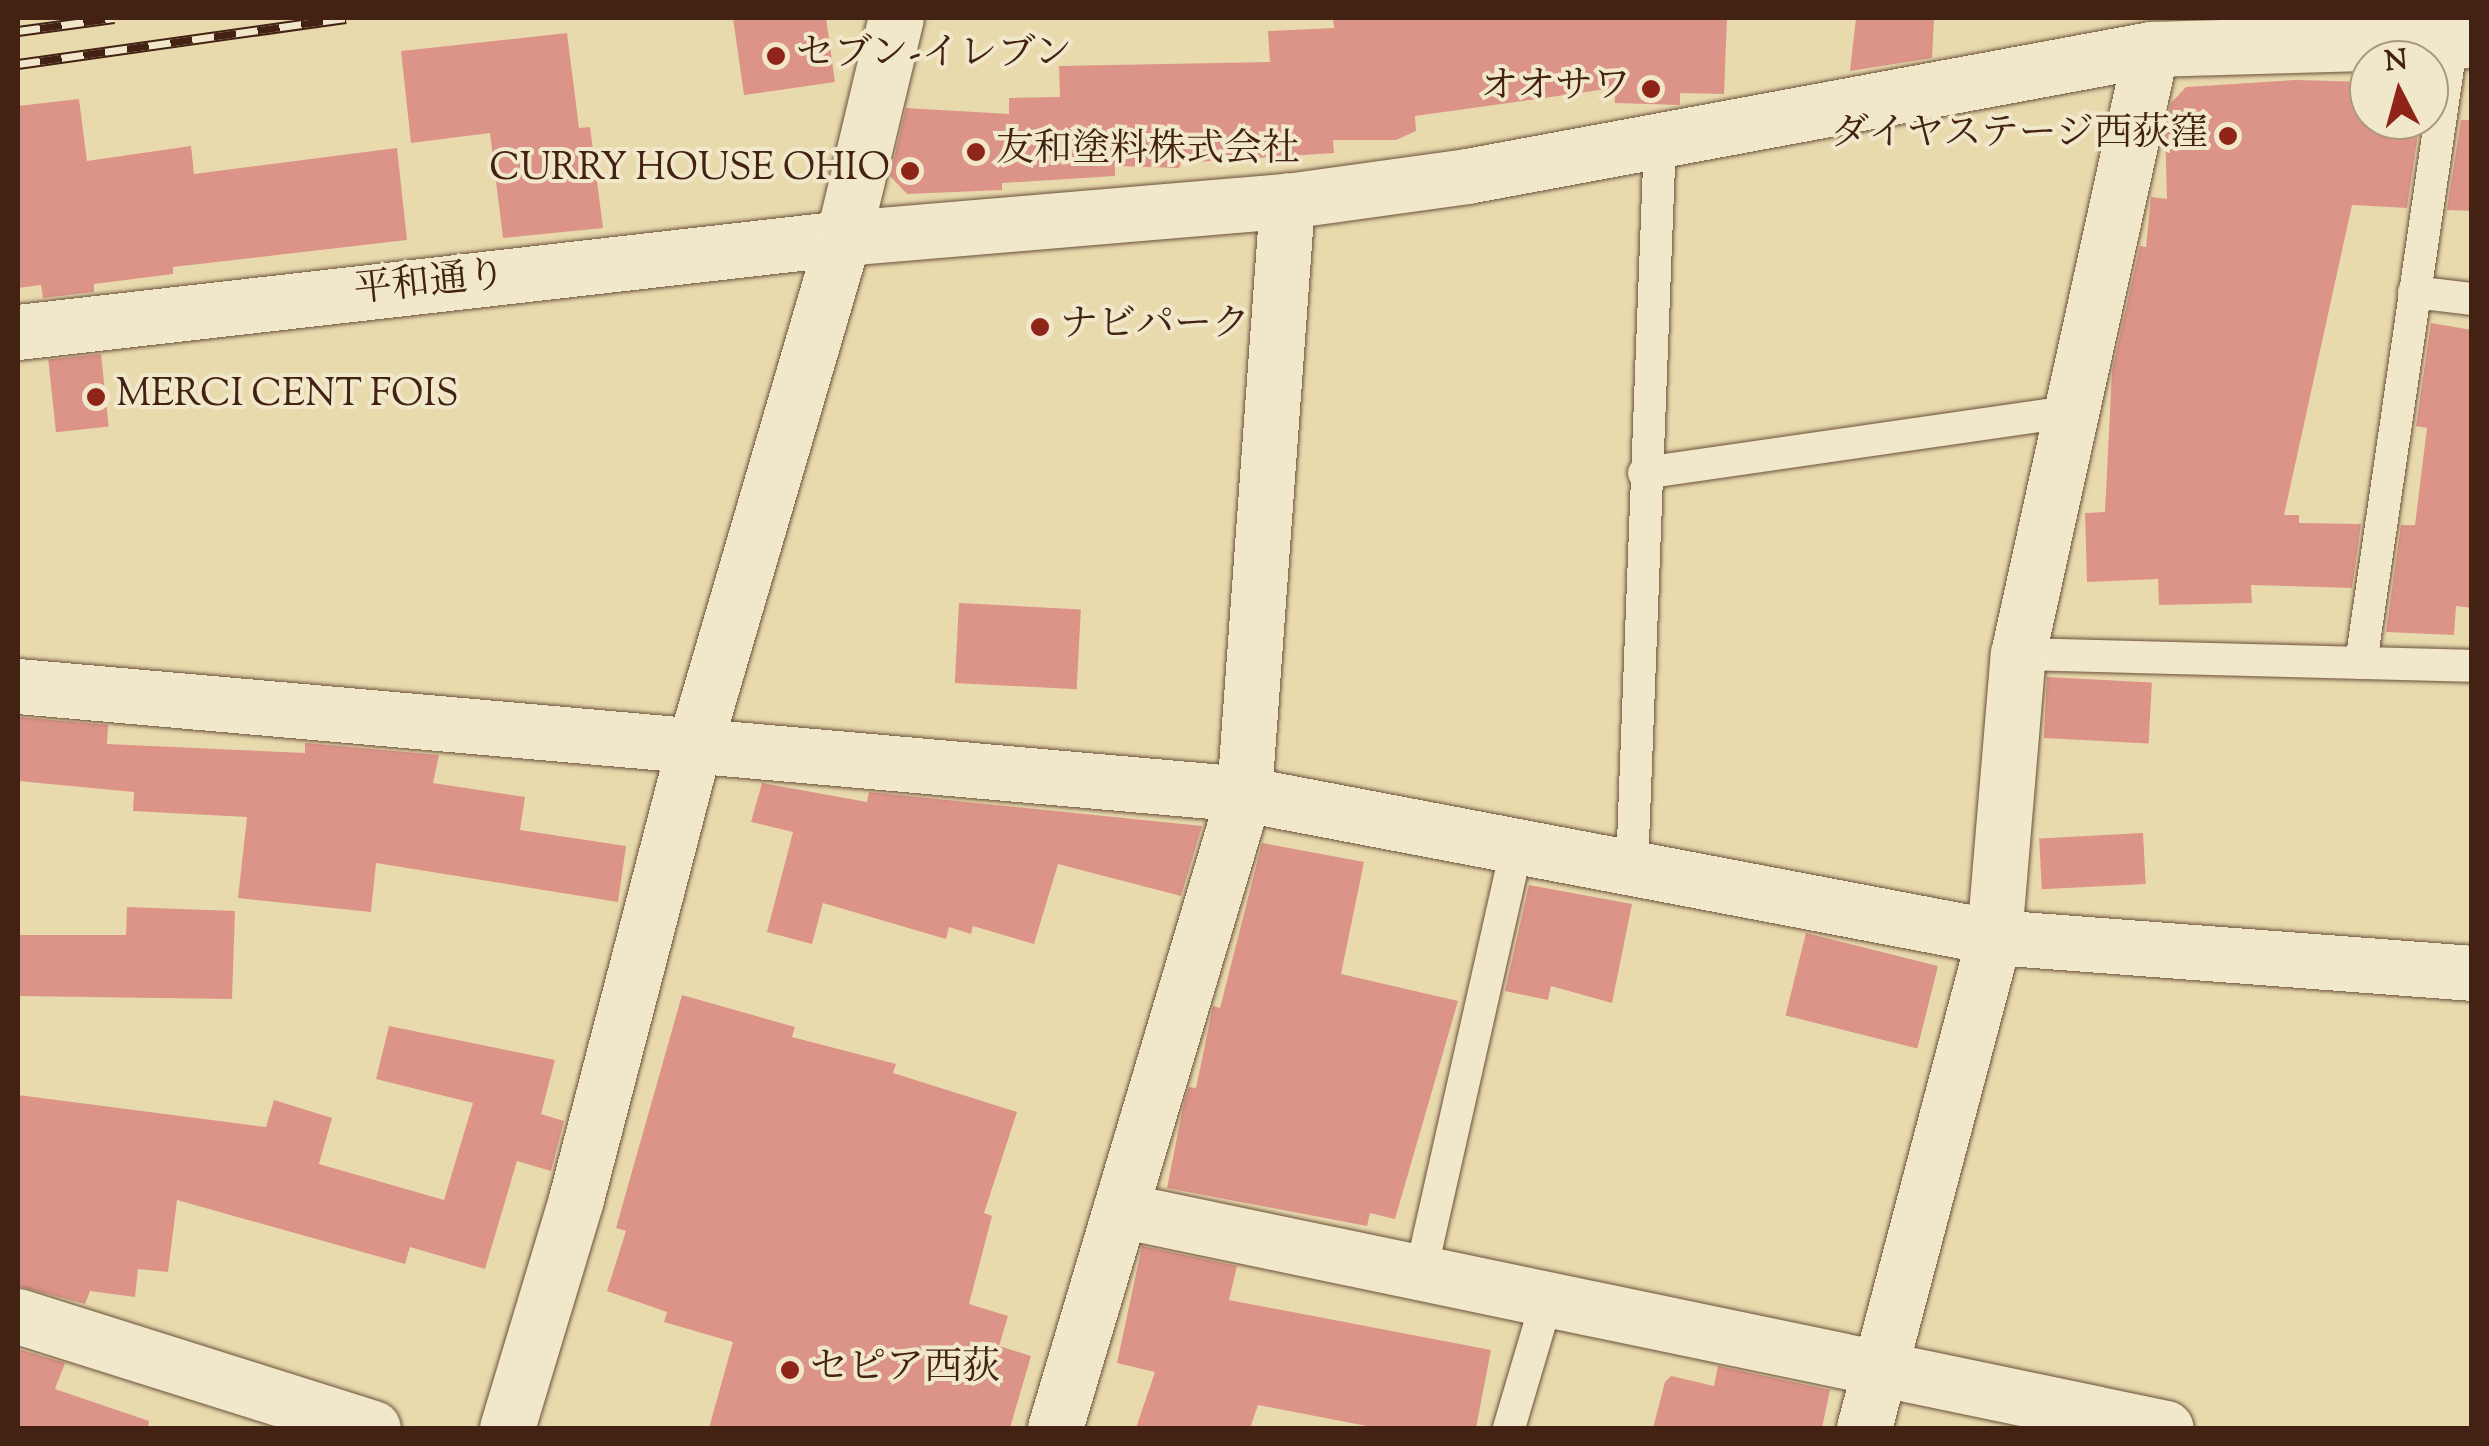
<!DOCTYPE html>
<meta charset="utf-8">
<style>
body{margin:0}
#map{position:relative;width:2489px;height:1446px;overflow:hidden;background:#e9daae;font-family:"Sorts Mill Goudy","Noto Serif JP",serif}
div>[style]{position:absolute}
.building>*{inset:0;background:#dc9488;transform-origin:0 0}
.roads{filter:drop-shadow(0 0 2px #6c503a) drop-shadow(0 0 2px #6c503a)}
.lane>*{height:32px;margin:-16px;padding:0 16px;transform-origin:16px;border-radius:16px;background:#f1e7ca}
.street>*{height:55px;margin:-27.5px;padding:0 27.5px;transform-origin:27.5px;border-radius:27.5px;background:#f1e7ca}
.secondary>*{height:55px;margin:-27.5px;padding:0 27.5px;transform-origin:27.5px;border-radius:27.5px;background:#f1e7ca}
.rail>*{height:11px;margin-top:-5.5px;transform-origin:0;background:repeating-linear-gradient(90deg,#f1e7ca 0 22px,#432214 0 44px);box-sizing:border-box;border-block:2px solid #432214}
.dots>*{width:28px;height:28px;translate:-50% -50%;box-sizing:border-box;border:5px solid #f1e7ca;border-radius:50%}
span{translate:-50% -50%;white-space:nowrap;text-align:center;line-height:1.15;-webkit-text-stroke:8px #f1e7ca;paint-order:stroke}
.poi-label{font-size:38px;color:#432214}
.left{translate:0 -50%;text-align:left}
.right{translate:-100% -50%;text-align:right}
.street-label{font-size:38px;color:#432214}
.frame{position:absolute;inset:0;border:20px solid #432214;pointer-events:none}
.north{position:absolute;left:2349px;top:40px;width:100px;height:100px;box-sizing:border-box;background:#f1e7ca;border:2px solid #ab9881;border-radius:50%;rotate:354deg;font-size:28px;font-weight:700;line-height:40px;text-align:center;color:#432214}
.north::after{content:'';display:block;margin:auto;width:35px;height:45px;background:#8f2418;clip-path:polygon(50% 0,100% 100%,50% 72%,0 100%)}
</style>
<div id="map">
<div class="building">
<i style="clip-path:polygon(733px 18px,826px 18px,835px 82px,744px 95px)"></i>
<i style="clip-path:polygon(1333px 18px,1727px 18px,1724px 94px,1680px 93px,1680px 105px,1615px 103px,1614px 88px,1415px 116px,1416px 131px,1396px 140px,1333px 140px,1334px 153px,1181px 163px,1179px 168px,1115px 166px,1115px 176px,1002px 183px,1002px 190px,907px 194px,890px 176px,906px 108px,1009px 114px,1009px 98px,1060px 97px,1059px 66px,1270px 62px,1268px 31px,1334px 28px)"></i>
<i style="clip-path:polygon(1856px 18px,1934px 18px,1932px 58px,1850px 71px)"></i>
<i style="clip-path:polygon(567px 33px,579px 128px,590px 127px,603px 228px,503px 238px,490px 133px,411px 143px,401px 51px)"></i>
<i style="clip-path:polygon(2295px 80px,2369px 82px,2369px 120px,2420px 120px,2407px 208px,2352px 205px,2284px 515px,2299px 515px,2299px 523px,2361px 524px,2352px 588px,2251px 585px,2252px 603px,2159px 605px,2158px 579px,2087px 582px,2085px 513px,2105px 512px,2112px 371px,2140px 246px,2146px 247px,2151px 197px,2167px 199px,2165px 132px,2171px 103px,2186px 87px)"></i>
<i style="clip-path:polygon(79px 99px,87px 161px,191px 146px,194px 174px,397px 148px,407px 240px,173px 267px,173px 274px,94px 284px,94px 292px,43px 298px,41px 285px,18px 288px,18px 106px)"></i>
<i style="clip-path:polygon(2461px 120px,2472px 120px,2472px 211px,2447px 210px)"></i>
<i style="clip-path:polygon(2431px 323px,2472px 330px,2472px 608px,2456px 606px,2454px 635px,2386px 632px,2401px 525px,2415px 525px,2427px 428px,2416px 426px)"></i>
<i style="left:101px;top:354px;width:73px;height:53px;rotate:84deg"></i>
<i style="left:959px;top:603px;width:122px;height:80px;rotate:3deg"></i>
<i style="left:2047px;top:677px;width:105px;height:61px;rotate:3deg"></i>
<i style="clip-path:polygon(18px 717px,108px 725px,107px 744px,305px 753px,305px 743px,439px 755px,433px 783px,525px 797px,520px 830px,626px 846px,618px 902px,376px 863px,371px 912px,238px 898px,247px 817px,133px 811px,134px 792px,18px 781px)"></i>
<i style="clip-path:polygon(762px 783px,867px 802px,869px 792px,1202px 826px,1181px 896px,1058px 864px,1034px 944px,973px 926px,971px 934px,949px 927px,946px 939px,823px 903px,812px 944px,767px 932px,793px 832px,751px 822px)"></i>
<i style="left:2143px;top:833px;width:51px;height:104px;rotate:87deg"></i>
<i style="clip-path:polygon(1262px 843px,1364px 862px,1341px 974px,1458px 1001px,1395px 1219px,1370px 1213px,1367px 1226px,1167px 1188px,1183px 1107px,1189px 1087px,1196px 1088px,1213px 1006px,1220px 1008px)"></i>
<i style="clip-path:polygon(1529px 885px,1632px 904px,1612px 1003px,1551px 986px,1548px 1000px,1505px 991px)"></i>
<i style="clip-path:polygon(127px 907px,235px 911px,232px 999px,18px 996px,18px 935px,126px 935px)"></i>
<i style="left:1806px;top:933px;width:136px;height:85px;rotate:14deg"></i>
<i style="clip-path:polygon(682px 995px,795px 1027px,792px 1037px,896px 1064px,893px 1073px,1017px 1112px,984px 1213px,992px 1216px,969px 1304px,1008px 1316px,999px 1346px,1031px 1356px,1010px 1428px,709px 1428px,733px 1342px,664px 1322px,667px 1312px,607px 1291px,626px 1231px,616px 1228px)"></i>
<i style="clip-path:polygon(389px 1026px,555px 1060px,541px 1114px,564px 1121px,551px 1171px,517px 1161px,485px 1269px,410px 1247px,405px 1264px,177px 1200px,168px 1272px,138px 1269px,135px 1297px,90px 1291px,85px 1304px,18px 1286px,18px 1095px,266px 1127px,274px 1100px,332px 1118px,319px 1164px,444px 1200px,473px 1103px,376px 1079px)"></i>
<i style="clip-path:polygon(1142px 1246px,1237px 1266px,1229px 1300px,1491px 1350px,1476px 1428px,1377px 1428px,1258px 1405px,1250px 1428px,1136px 1428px,1155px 1372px,1117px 1363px)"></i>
<i style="clip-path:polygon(18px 1349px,65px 1363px,55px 1389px,149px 1421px,148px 1428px,18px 1428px)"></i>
<i style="clip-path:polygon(1718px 1366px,1830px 1390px,1822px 1428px,1653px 1428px,1665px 1382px,1671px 1376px,1714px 1386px)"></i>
</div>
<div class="roads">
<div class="lane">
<i style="left:2414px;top:292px;width:58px;rotate:6.9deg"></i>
<i style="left:1644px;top:473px;width:429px;rotate:-8.2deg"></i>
<i style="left:2018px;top:654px;width:454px;rotate:1.5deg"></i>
<i style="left:2361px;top:663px;width:630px;rotate:-81.69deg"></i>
<i style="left:1632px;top:868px;width:731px;rotate:-87.8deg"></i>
<i style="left:1420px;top:1276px;width:440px;rotate:-77.3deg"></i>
<i style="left:1509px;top:1428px;width:130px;rotate:-73.5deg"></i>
</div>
<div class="street">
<i style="left:18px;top:332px;width:830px;rotate:-6.5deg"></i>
<i style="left:18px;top:686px;width:1231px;rotate:5.03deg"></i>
<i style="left:1244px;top:794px;width:764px;rotate:10.79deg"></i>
<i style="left:1994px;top:937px;width:479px;rotate:4.3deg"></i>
<i style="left:1120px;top:1210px;width:1068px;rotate:11.77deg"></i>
<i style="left:1055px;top:1428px;width:662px;rotate:-73.4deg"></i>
<i style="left:1244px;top:794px;width:595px;rotate:-85.85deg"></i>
<i style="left:1864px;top:1428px;width:508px;rotate:-75.17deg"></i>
<i style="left:1994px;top:937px;width:284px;rotate:-85.2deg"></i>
<i style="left:2018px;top:654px;width:619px;rotate:-77.6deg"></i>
</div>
<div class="secondary">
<i style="left:843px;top:238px;width:446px;rotate:-4.8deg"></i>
<i style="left:1287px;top:201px;width:182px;rotate:-7.9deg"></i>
<i style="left:1467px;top:176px;width:696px;rotate:-10.52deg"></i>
<i style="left:2151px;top:49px;width:321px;rotate:-1.6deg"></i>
<i style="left:18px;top:1316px;width:372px;rotate:17.5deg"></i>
<i style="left:507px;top:1428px;width:239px;rotate:-73.2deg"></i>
<i style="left:576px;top:1199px;width:467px;rotate:-75.4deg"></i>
<i style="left:694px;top:747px;width:530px;rotate:-73.68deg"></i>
<i style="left:843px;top:238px;width:226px;rotate:-76.5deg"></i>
</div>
</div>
<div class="rail">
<i style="left:18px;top:31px;width:97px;rotate:-7.7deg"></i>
<i style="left:18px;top:64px;width:331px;rotate:-8deg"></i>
</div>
<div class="dots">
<i style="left:776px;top:56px;background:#8f2418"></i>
<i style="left:1651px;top:89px;background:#8f2418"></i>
<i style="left:2228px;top:136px;background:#8f2418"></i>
<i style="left:976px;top:152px;background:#8f2418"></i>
<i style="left:910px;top:171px;background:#8f2418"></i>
<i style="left:1040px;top:327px;background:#8f2418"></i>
<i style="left:96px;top:397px;background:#8f2418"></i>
<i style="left:790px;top:1370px;background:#8f2418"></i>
</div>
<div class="poi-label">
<span class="left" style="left:796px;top:56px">セブン-イレブン</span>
<span class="right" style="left:1631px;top:89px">オオサワ</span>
<span class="right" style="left:2208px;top:136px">ダイヤステージ西荻窪</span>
<span class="left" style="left:996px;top:152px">友和塗料株式会社</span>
<span class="right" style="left:890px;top:171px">CURRY HOUSE OHIO</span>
<span class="left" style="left:1060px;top:327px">ナビパーク</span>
<span class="left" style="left:116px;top:397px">MERCI CENT FOIS</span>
<span class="left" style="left:810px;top:1370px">セピア西荻</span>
</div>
<div class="street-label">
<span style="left:430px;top:285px;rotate:-6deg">平和通り</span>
</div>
<div class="frame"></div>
<div class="north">N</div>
</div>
